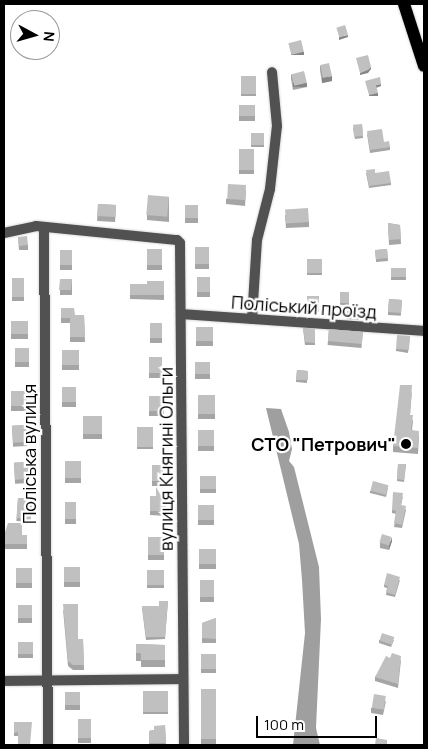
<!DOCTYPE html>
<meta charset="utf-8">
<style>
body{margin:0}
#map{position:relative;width:428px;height:749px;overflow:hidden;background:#fff;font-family:Manrope,sans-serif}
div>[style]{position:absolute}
.water>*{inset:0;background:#9f9f9f}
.roads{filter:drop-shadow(0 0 1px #dbdbdb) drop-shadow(0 0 1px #dbdbdb)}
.minor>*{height:10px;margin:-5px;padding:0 5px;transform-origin:5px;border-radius:5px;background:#515151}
.major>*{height:12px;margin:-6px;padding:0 6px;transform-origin:6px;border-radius:6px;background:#000}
.wall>*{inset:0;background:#a5a5a5;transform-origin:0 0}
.shaded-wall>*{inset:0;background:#868686;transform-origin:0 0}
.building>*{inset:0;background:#c0c0c0;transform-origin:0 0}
.dots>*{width:14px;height:14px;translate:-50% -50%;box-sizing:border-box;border:2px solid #fff;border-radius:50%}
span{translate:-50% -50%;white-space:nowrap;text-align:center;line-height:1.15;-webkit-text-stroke:4.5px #fff;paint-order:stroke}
.street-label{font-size:18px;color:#000}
.poi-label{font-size:18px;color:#000;font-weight:700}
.right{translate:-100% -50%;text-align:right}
.frame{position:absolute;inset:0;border:5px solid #000;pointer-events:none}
.north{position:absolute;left:10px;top:10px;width:50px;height:50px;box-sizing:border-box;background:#fff;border:1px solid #999;border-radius:50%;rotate:96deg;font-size:14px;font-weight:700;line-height:20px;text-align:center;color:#000}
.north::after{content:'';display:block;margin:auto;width:18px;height:22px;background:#000;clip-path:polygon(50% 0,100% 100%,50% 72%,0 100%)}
.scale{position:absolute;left:256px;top:716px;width:121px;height:22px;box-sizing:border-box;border:2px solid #000;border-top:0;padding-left:6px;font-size:15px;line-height:18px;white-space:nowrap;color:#000;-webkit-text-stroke:4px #fff;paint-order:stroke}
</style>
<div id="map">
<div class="water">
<i style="clip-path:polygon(266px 408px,281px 409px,289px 432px,292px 449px,289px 461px,294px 467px,319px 567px,321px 619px,316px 728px,320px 745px,293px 745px,305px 633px,302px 580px,299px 544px)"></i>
</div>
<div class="roads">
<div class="minor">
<i style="left:44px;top:228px;width:517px;rotate:89.56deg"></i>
<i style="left:4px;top:233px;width:33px;rotate:-12deg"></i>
<i style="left:36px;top:226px;width:142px;rotate:5.7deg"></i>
<i style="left:177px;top:240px;width:4px;rotate:45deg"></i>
<i style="left:180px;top:243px;width:502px;rotate:89.54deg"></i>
<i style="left:182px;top:314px;width:243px;rotate:4deg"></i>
<i style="left:252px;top:319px;width:79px;rotate:-86.4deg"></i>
<i style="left:257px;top:240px;width:53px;rotate:-75.7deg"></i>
<i style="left:270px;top:189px;width:63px;rotate:-83.7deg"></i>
<i style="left:277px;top:126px;width:54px;rotate:-95.3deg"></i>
<i style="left:4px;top:681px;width:179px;rotate:-0.6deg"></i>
</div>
<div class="major">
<i style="left:404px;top:4px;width:65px;rotate:72.1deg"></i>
</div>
</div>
<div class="wall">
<i style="clip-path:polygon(320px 65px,332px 81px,322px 83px,320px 70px)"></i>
<i style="clip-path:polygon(291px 74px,307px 87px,293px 90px,291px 79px)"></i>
<i style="left:241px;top:76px;width:15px;height:20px"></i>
<i style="left:239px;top:105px;width:16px;height:16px"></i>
<i style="clip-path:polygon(362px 124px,363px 138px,355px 139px,353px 128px)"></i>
<i style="left:251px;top:133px;width:13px;height:14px"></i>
<i style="clip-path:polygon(367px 134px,384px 142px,390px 147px,390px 150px,370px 153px)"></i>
<i style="left:239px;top:149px;width:15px;height:25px"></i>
<i style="clip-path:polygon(366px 173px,375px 173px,391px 183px,391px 185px,369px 188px)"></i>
<i style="clip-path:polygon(246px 190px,245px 206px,226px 204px,226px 199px)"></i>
<i style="clip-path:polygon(169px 197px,169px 222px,147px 220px,147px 215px)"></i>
<i style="left:98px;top:204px;width:18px;height:17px;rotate:3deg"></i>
<i style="left:185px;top:205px;width:13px;height:18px"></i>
<i style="clip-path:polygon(285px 215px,309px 222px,309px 227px,286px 228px)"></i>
<i style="clip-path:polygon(388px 223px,400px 225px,401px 244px,389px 245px)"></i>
<i style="clip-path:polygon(18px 237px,28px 245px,28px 250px,19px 250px)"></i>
<i style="left:195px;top:247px;width:14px;height:22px"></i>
<i style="left:147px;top:249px;width:15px;height:21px"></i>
<i style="left:387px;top:249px;width:12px;height:12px;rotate:85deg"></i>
<i style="left:60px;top:250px;width:12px;height:20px"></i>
<i style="left:307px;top:259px;width:15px;height:16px"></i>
<i style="left:406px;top:268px;width:12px;height:15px;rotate:90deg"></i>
<i style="left:197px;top:277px;width:13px;height:20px"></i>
<i style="left:12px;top:278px;width:12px;height:23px"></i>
<i style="left:60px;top:279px;width:12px;height:16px"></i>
<i style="clip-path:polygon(164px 281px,164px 300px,130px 299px,130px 284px,147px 284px)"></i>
<i style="left:340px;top:292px;width:9px;height:13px"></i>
<i style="left:319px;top:296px;width:16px;height:12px;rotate:90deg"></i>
<i style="left:389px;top:299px;width:13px;height:16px;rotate:4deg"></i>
<i style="clip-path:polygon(61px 308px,75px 315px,84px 315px,85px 342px,70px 342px,70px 323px,61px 323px)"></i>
<i style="left:347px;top:311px;width:12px;height:8px;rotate:5deg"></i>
<i style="left:11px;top:321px;width:17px;height:18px"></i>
<i style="left:150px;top:323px;width:12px;height:20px"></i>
<i style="left:196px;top:327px;width:17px;height:19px"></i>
<i style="clip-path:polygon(303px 328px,315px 329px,315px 345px,305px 345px)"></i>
<i style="left:329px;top:329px;width:34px;height:16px;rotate:5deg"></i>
<i style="clip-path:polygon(410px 336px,408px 353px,396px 351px,396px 349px)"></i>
<i style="left:15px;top:348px;width:14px;height:19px"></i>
<i style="left:62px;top:350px;width:17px;height:20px"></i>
<i style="left:149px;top:357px;width:13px;height:21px"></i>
<i style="left:195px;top:362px;width:15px;height:17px"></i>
<i style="left:297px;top:370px;width:11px;height:12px;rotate:5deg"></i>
<i style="left:62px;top:387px;width:14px;height:20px"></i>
<i style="left:11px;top:391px;width:16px;height:20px"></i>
<i style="clip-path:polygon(412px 391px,410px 415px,413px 421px,412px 430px,419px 436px,418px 454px,393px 452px,393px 446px)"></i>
<i style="left:198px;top:395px;width:17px;height:24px"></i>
<i style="left:164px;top:396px;width:20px;height:15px;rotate:90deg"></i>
<i style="left:83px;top:416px;width:19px;height:23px"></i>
<i style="left:26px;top:425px;width:21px;height:14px;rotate:87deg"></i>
<i style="left:137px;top:427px;width:16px;height:22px"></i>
<i style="left:198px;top:430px;width:16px;height:21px"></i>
<i style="left:65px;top:461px;width:16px;height:22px"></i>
<i style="left:28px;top:462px;width:21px;height:14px;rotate:87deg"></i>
<i style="clip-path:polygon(398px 464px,406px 464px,404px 482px,397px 481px)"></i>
<i style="left:152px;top:465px;width:11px;height:21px"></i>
<i style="left:200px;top:476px;width:16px;height:17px"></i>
<i style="clip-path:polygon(388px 488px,386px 497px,370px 493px,370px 491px)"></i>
<i style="clip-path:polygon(150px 496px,166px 504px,166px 516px,150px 515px)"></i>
<i style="clip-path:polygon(403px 496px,401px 506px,406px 510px,402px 528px,394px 527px,396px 514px,392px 513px,392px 510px)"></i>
<i style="left:18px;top:498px;width:14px;height:23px;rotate:4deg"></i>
<i style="left:76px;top:502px;width:22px;height:11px;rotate:90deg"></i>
<i style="left:198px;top:505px;width:16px;height:20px"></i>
<i style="clip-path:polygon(4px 535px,27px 535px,27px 549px,5px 549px,4px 543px)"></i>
<i style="left:148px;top:537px;width:16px;height:23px"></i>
<i style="clip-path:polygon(392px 541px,389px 550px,380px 548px,380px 543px)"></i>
<i style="left:199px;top:549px;width:17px;height:20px"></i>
<i style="left:64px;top:567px;width:16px;height:20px"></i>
<i style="left:16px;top:568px;width:16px;height:20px"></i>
<i style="left:164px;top:570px;width:18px;height:17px;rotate:90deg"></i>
<i style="left:200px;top:580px;width:14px;height:22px"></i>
<i style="clip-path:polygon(400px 580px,395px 597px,386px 595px,387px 588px,384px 587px,384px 585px)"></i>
<i style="clip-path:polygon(168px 601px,165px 639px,146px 640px,142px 608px,159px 606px)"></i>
<i style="left:32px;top:605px;width:18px;height:14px;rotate:90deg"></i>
<i style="clip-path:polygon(63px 609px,78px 639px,83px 639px,84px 670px,73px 670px,68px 666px)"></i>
<i style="clip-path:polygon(216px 618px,216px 643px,202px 643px,202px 623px)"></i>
<i style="clip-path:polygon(379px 640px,394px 640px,391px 647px,379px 643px)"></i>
<i style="left:18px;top:642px;width:15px;height:16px"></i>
<i style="clip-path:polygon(136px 644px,165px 645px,165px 667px,141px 667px,141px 661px,136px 661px)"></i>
<i style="left:201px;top:654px;width:15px;height:19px"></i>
<i style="clip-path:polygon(401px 660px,398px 688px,375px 681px,375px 677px)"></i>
<i style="left:201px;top:689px;width:15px;height:55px"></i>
<i style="left:168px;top:691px;width:23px;height:25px;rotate:90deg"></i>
<i style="left:65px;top:692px;width:15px;height:18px"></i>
<i style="clip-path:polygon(386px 701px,383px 715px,371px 713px,371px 708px)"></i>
<i style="left:78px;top:719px;width:13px;height:24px"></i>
<i style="clip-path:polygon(14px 722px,30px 745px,18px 736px,14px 736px)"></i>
<i style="clip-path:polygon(165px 725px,166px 745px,149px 745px,149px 731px,154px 730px)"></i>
</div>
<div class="shaded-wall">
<i style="clip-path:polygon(348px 35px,348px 37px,339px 40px,339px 37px)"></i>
<i style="left:304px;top:52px;width:3px;height:13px;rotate:90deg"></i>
<i style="clip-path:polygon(371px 67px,371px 69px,368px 73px,360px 75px,360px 73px)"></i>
<i style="clip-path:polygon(332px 76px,332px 81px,322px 83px,322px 78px)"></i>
<i style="left:307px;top:83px;width:4px;height:14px;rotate:90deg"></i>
<i style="clip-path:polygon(381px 84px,381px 86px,376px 88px,376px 85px)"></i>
<i style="left:378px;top:93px;width:3px;height:9px;rotate:90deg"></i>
<i style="clip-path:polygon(392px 537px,392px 541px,389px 550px,389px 546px)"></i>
</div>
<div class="building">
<i style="left:345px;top:25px;width:10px;height:9px;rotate:73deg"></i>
<i style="left:301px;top:40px;width:12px;height:13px;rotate:76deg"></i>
<i style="clip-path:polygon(368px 55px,371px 67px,368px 70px,360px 73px,356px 58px)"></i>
<i style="left:329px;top:63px;width:13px;height:9px;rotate:77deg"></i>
<i style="left:304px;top:71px;width:12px;height:13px;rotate:76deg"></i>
<i style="left:241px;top:76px;width:15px;height:18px"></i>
<i style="clip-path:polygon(380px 77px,381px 84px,376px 85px,378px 93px,369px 95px,365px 81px)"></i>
<i style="left:239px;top:105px;width:16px;height:11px"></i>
<i style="left:362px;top:124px;width:12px;height:9px;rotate:85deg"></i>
<i style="clip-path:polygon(382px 129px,384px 142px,389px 141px,390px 147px,370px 150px,367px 131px)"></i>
<i style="left:251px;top:133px;width:13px;height:12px"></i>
<i style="left:239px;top:149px;width:15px;height:21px"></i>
<i style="clip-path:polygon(375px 169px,375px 173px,389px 171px,391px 183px,369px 186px,366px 170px)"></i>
<i style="left:228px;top:184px;width:18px;height:15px;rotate:3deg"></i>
<i style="left:148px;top:195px;width:21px;height:20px;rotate:5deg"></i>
<i style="left:98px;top:204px;width:18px;height:12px;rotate:3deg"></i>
<i style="left:185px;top:205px;width:13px;height:13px"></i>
<i style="left:308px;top:208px;width:14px;height:23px;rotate:86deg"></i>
<i style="clip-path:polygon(388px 223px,400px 225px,401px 239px,389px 240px)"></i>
<i style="left:27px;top:236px;width:9px;height:9px;rotate:84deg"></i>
<i style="left:195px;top:247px;width:14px;height:17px"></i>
<i style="left:147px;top:249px;width:15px;height:16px"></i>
<i style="left:387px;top:249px;width:9px;height:12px;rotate:84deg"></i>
<i style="left:60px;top:250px;width:12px;height:15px"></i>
<i style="left:307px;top:259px;width:15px;height:14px"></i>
<i style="left:406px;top:268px;width:9px;height:15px;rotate:90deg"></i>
<i style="left:197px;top:277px;width:13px;height:15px"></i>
<i style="left:12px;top:278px;width:12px;height:19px"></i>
<i style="clip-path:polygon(60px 279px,72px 279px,71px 290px,59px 290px)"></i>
<i style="clip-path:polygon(147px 281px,164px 281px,164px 295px,130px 295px,130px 284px,147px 284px)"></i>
<i style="left:340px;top:292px;width:9px;height:11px"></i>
<i style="left:319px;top:296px;width:11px;height:12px;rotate:90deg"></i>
<i style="left:389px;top:299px;width:13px;height:13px;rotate:4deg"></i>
<i style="clip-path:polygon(61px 308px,74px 308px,75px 315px,84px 315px,85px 337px,70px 337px,70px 318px,61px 318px)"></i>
<i style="left:347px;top:311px;width:12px;height:5px;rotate:5deg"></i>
<i style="left:11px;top:321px;width:17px;height:13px"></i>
<i style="left:150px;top:323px;width:12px;height:15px"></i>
<i style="left:196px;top:327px;width:17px;height:14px"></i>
<i style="clip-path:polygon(303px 328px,315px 329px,315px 343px,305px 342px)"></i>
<i style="left:329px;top:329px;width:34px;height:12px;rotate:5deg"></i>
<i style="left:397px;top:335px;width:13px;height:14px;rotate:4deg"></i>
<i style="left:15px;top:348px;width:14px;height:14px"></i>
<i style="left:62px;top:350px;width:17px;height:15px"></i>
<i style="left:149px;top:357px;width:13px;height:16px"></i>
<i style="left:195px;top:362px;width:15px;height:12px"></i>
<i style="clip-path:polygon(297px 370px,308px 371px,308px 380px,296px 380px)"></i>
<i style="clip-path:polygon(400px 385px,412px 385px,410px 415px,413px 415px,411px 430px,419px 431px,418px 448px,393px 446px)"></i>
<i style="left:62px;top:387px;width:14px;height:15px"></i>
<i style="left:11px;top:391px;width:16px;height:15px"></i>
<i style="left:198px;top:395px;width:17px;height:19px"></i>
<i style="left:164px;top:396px;width:15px;height:15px;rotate:90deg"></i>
<i style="left:83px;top:416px;width:19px;height:18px"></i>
<i style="left:26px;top:425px;width:17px;height:14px;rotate:87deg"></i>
<i style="left:137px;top:427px;width:16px;height:20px"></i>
<i style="left:198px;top:430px;width:16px;height:16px"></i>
<i style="left:65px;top:461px;width:16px;height:17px"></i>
<i style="left:28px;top:462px;width:17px;height:14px;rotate:87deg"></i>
<i style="clip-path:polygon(398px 464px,406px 464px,404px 480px,397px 479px)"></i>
<i style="left:152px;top:465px;width:11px;height:16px"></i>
<i style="left:200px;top:476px;width:16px;height:13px"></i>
<i style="left:373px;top:481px;width:16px;height:10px;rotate:15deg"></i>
<i style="clip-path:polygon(156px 487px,166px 504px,166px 511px,150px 511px,150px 496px,156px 496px)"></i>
<i style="clip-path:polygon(393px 492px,403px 493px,401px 505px,406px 506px,402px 525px,394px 523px,396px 511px,392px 510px)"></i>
<i style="left:18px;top:498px;width:14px;height:20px;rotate:4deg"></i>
<i style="left:76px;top:502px;width:17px;height:11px;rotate:90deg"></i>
<i style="left:198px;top:505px;width:16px;height:15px"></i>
<i style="clip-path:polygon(8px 523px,22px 523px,22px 535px,27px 535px,27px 544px,5px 544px,4px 535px)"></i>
<i style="left:382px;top:534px;width:10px;height:9px;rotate:17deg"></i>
<i style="left:148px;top:537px;width:16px;height:18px"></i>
<i style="left:199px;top:549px;width:17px;height:15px"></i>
<i style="left:64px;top:567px;width:16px;height:15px"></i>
<i style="left:16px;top:568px;width:16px;height:15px"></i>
<i style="left:164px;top:570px;width:15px;height:17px;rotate:90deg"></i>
<i style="clip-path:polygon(387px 573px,400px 577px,395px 595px,386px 592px,388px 586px,384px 585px)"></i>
<i style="left:200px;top:580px;width:14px;height:17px"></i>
<i style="clip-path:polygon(159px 601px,168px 601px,165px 637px,146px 637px,142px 606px,159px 606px)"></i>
<i style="clip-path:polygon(63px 604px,78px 604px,78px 639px,83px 639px,84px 665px,73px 665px,68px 661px)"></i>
<i style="left:32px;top:605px;width:13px;height:14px;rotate:90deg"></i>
<i style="clip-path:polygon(216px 618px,216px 639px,202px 638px,202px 623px)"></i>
<i style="left:382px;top:633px;width:13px;height:8px;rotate:18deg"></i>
<i style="left:18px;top:642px;width:15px;height:12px"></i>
<i style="clip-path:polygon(136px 644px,165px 645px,165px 660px,141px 660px,141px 653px,136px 653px)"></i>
<i style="clip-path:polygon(392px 653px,401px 656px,398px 684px,375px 677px,386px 656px,390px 658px)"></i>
<i style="left:201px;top:654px;width:15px;height:15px"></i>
<i style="left:201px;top:689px;width:15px;height:50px"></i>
<i style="left:168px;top:691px;width:21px;height:25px;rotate:90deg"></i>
<i style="left:65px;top:692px;width:15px;height:13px"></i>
<i style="left:374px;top:694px;width:12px;height:14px;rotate:9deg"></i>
<i style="left:78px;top:719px;width:13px;height:19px"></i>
<i style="clip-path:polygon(14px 722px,32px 722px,30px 745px,18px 745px,18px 732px,14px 733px)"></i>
<i style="clip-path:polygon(165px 725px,166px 743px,149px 743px,149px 731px,154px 730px,154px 726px)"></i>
<i style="clip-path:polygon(376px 738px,387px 740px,387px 745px,375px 745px)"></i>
</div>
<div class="dots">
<i style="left:406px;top:444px;background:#000"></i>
</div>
<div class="street-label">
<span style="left:304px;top:307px;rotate:4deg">Поліський проїзд</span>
<span style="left:29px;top:454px;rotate:-90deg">Поліська вулиця</span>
<span style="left:166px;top:459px;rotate:-90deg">вулиця Княгині Ольги</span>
</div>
<div class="poi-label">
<span class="right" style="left:396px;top:444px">СТО "Петрович"</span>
</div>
<div class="frame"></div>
<div class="north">N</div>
<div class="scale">100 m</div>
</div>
